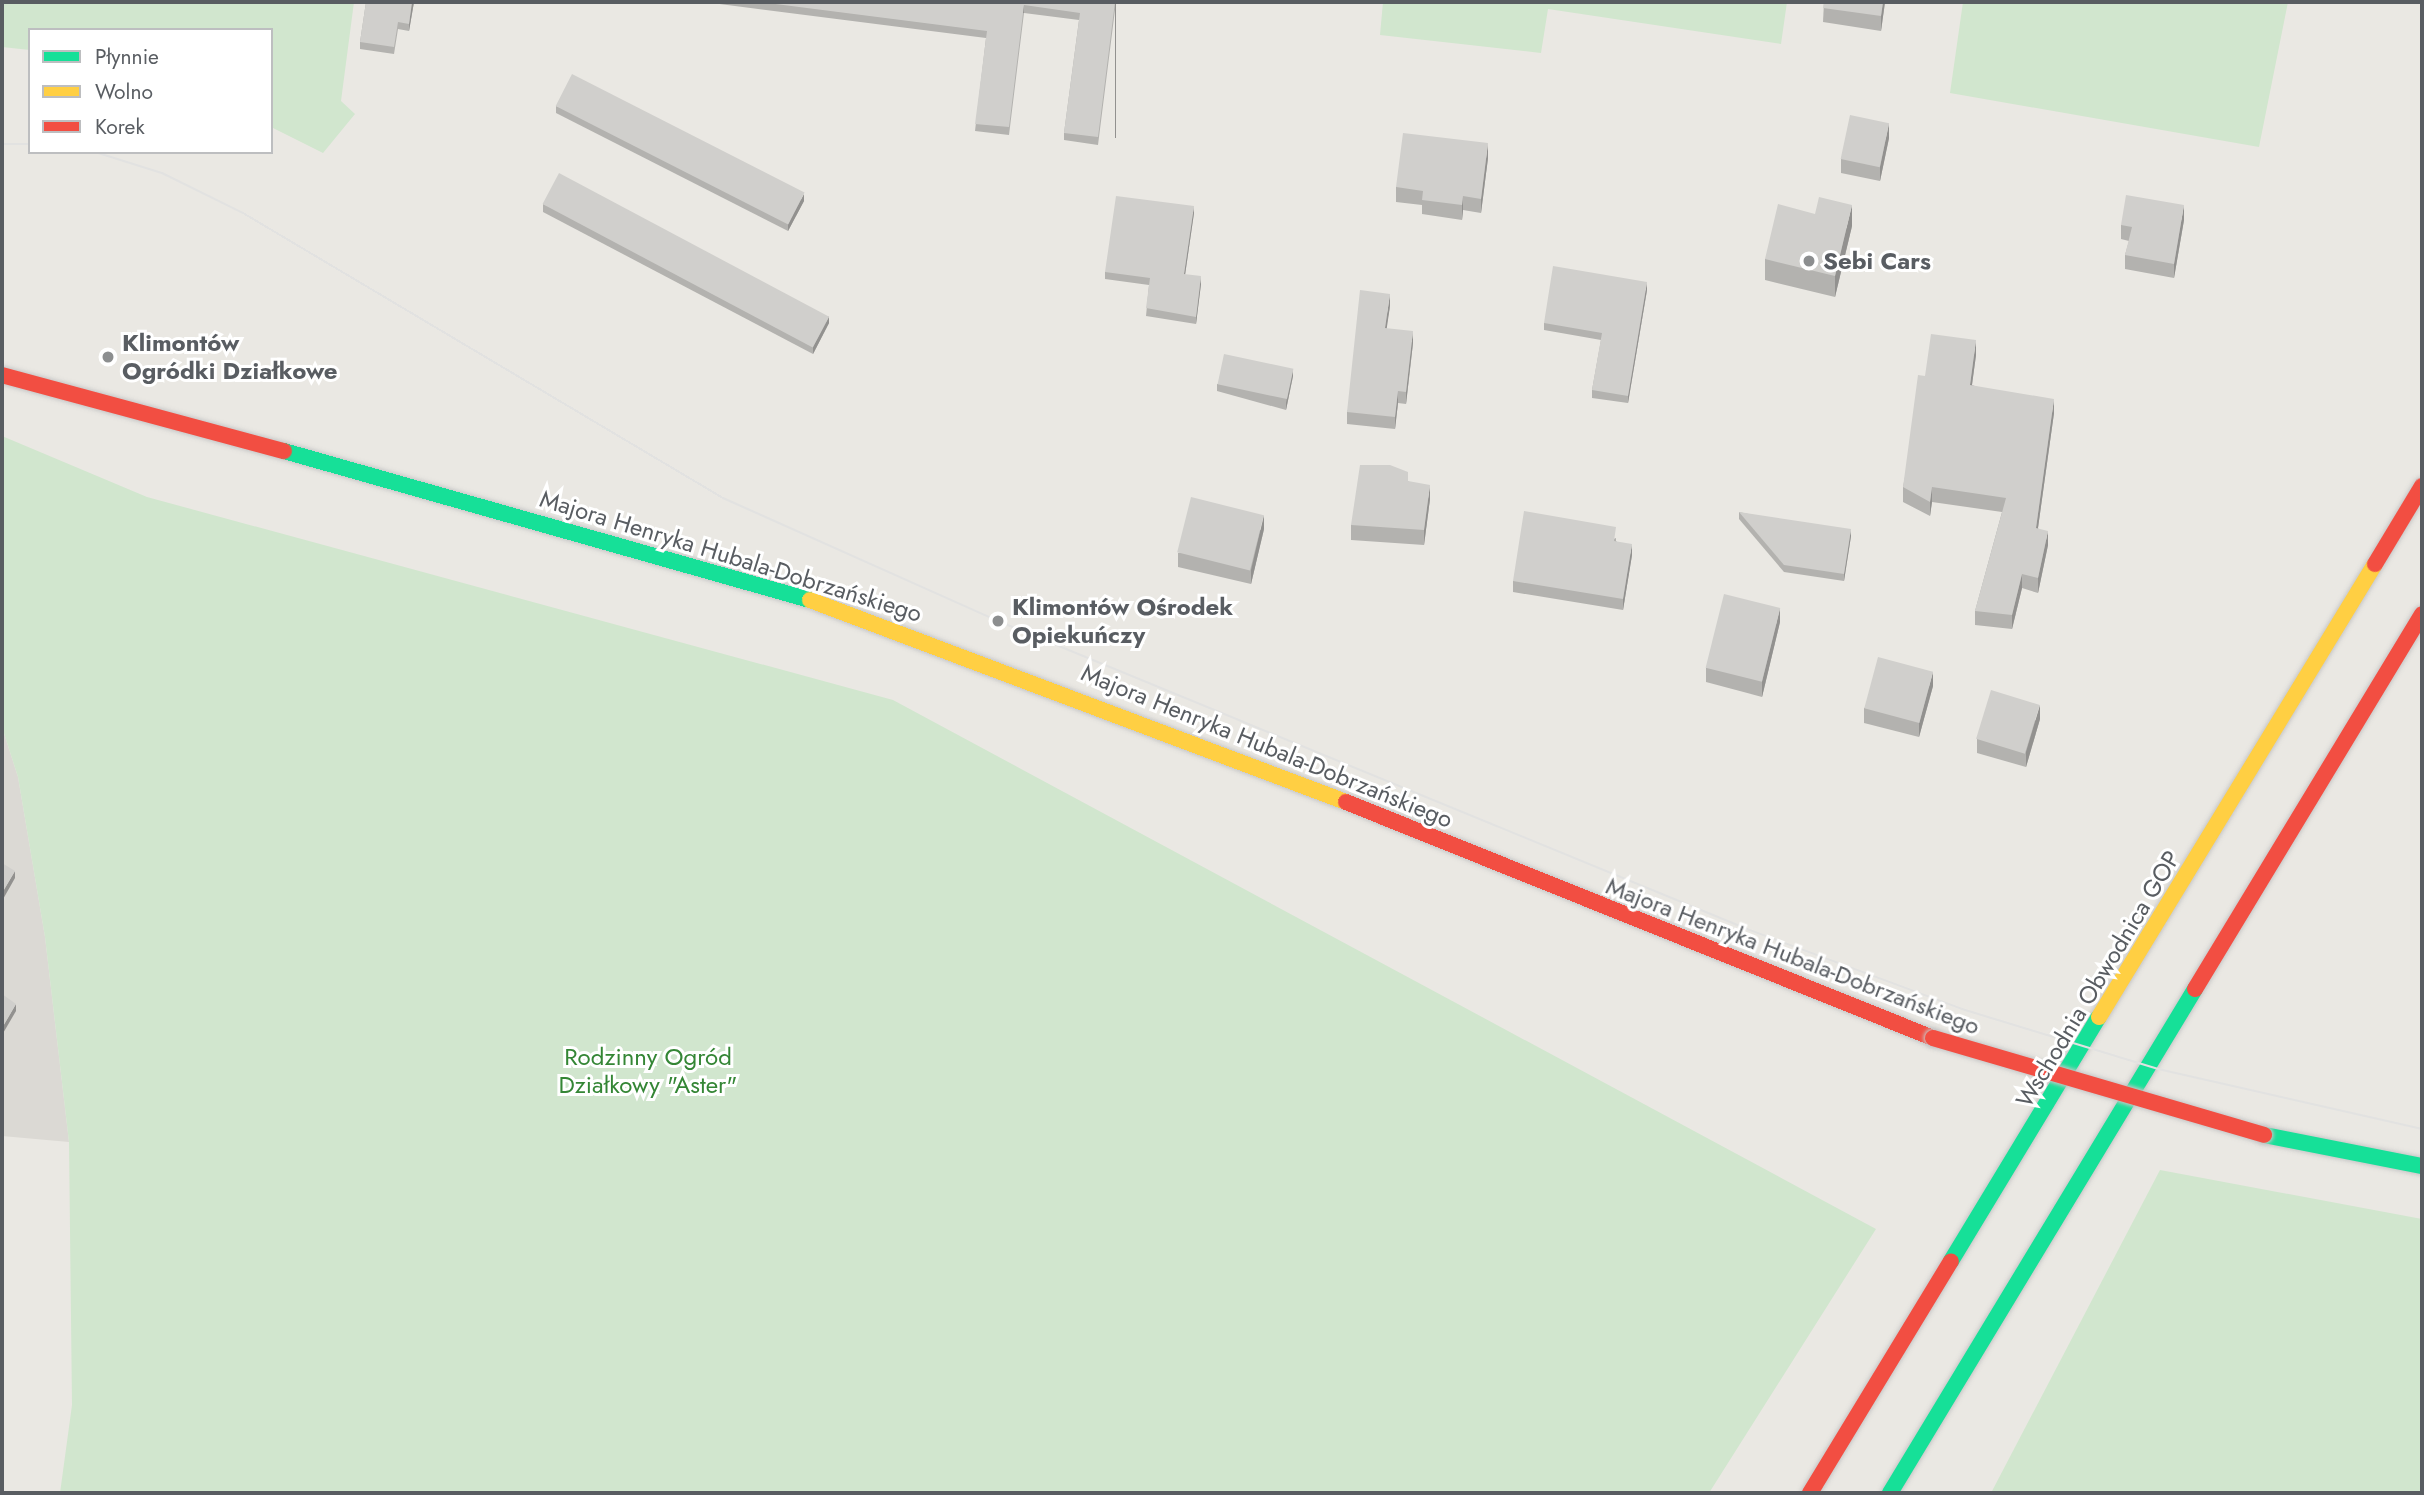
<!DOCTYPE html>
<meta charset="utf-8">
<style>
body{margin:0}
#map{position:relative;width:2424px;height:1495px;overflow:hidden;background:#eae8e3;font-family:Jost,sans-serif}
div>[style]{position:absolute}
.industrial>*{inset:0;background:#dbd9d4}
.green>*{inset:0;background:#d1e6ce}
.roads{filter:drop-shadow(0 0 2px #c7c7c7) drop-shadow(0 0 2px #c7c7c7)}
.fast>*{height:16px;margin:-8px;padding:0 8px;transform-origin:8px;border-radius:8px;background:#16e098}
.slow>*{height:16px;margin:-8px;padding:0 8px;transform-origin:8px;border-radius:8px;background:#ffcf43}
.jam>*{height:16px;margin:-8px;padding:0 8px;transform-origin:8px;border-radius:8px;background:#f24e42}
.tram>*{height:2px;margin:-1px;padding:0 1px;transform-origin:1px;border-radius:1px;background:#e2e2e1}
.bridges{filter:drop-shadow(0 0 2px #c7c7c7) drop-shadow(0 0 2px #c7c7c7)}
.jam-bridge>*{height:16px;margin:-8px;padding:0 8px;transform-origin:8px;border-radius:8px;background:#f24e42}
.wall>*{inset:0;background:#b3b2af}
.shaded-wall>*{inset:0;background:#92918f;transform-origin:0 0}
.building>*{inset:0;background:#d0cfcc;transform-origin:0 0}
.dots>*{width:19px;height:19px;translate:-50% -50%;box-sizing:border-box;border:4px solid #fff;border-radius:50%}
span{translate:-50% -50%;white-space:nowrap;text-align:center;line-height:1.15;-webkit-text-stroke:6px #fff;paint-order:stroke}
.poi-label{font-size:24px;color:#595d62;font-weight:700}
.left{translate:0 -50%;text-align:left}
.street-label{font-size:24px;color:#595d62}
.park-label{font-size:24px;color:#348635}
.frame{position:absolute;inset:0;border:4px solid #595d62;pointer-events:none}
.legend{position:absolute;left:28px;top:28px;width:245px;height:126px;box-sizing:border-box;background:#fff;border:2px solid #bdbec0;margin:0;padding:9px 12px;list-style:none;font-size:21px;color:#595d62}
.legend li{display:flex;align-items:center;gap:14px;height:35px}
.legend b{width:35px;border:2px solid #bdbec0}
</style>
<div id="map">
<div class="industrial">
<i style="clip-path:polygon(2px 727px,18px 777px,45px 937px,69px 1142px,2px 1136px)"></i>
</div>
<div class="green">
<i style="clip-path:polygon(2px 2px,354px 2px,341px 101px,355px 114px,323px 153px,271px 127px,271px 30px,30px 30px,30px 50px,2px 47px)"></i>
<i style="clip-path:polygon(1383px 2px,1787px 2px,1781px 44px,1548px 9px,1541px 53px,1380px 35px)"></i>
<i style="clip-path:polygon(1963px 2px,2288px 2px,2259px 147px,1950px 93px)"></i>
<i style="clip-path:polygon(2px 436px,147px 497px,893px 700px,1876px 1229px,1709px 1493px,60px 1493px,72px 1405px,69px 1142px,45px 937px,18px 777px,2px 727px)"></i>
<i style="clip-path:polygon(2160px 1170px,2422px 1219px,2422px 1493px,1991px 1493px)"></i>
</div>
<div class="roads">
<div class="fast">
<i style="left:284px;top:451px;width:547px;rotate:15.82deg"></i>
<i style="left:2264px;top:1135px;width:161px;rotate:11.1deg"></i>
<i style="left:1951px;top:1261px;width:285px;rotate:-58.8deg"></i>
<i style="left:1890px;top:1493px;width:589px;rotate:-58.82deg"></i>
</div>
<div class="slow">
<i style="left:810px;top:600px;width:573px;rotate:20.65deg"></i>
<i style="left:2099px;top:1017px;width:530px;rotate:-58.65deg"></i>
</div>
<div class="jam">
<i style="left:2px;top:375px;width:292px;rotate:15.1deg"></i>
<i style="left:2375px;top:564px;width:91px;rotate:-58.9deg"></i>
<i style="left:1346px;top:802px;width:633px;rotate:21.9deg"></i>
<i style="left:2195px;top:989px;width:438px;rotate:-58.8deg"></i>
<i style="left:1810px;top:1493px;width:271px;rotate:-58.7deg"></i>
</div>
</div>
<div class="tram">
<i style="left:2px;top:144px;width:28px"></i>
<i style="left:95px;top:152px;width:70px;rotate:17.4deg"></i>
<i style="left:162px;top:173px;width:90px;rotate:26.3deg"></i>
<i style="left:243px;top:213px;width:558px;rotate:30.7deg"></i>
<i style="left:723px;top:498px;width:301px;rotate:24.1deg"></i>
<i style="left:998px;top:621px;width:810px;rotate:22.35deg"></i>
<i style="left:1747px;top:929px;width:229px;rotate:20.4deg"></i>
<i style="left:1962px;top:1009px;width:205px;rotate:17deg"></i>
<i style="left:2158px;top:1069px;width:271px;rotate:12.8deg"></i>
</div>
<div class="bridges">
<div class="jam-bridge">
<i style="left:1933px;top:1038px;width:345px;rotate:16.3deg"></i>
</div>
</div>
<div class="wall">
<i style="clip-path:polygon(366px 2px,414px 2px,409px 31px,398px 29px,394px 54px,360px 49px,360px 42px)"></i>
<i style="clip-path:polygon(704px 2px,1116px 2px,1098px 145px,1064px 140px,1064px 133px,1079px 20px,1024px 13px,1009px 135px,975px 131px,986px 38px)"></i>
<i style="clip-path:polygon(1824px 2px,1885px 2px,1881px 31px,1823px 22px)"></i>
<i style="clip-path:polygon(556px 106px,804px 201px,788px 231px,556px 113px)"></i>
<i style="clip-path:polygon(1889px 138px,1880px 181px,1841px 173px,1841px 159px)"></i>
<i style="clip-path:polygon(1488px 158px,1481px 213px,1463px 210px,1462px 220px,1422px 214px,1422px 205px,1396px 202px,1396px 187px)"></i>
<i style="clip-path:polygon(543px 204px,829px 323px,813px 354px,543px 212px)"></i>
<i style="clip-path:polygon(1194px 213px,1185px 275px,1201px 284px,1196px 324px,1146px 316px,1149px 285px,1105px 279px,1105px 272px)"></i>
<i style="clip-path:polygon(2184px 220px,2174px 278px,2125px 269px,2125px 255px,2129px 241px,2121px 239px,2121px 225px)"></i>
<i style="clip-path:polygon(1852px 226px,1835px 297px,1765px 280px,1765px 259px)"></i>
<i style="clip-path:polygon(1647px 290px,1628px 403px,1592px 398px,1592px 390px,1601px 340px,1544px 330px,1544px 323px)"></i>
<i style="clip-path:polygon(1390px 306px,1386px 329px,1413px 343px,1406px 404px,1398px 403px,1395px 429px,1347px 424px,1347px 412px)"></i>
<i style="clip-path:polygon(1976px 355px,1972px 385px,2054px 413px,2038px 528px,2048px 545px,2038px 593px,2022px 588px,2012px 629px,1975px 625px,1975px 611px,2002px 512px,1932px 502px,1930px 516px,1903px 502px,1903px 487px,1925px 376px)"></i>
<i style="clip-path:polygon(1293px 376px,1286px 410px,1217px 391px,1217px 384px)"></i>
<i style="clip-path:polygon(1408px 481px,1430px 499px,1424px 545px,1351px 540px,1351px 525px)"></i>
<i style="clip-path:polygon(1739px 512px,1851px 536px,1844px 581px,1784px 572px,1739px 519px)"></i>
<i style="clip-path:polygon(1264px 529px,1251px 584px,1178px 567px,1178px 553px)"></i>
<i style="clip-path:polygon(1616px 538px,1616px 541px,1632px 555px,1623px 610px,1513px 592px,1513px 581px)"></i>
<i style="clip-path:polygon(1780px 622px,1762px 697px,1706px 682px,1706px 668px)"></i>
<i style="clip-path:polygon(1933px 686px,1919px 737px,1864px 723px,1864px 708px)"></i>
<i style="clip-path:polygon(2040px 719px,2026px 767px,1977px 753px,1977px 739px)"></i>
</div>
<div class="shaded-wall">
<i style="clip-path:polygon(412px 2px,414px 2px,409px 31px,409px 24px)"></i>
<i style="left:1115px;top:2px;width:1px;height:136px"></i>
<i style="clip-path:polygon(1883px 2px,1885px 2px,1881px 31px,1881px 16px)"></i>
<i style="left:1024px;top:5px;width:8px;height:123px;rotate:90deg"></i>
<i style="clip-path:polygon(1889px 123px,1889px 138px,1880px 181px,1880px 167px)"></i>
<i style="clip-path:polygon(1488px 143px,1488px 158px,1481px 213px,1481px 199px)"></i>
<i style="clip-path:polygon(804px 194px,804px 201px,788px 231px,788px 224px)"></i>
<i style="clip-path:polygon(1463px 196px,1463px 210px,1462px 220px,1462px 205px)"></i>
<i style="clip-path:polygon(1852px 205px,1852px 226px,1835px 297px,1835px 276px)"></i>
<i style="clip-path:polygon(2184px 205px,2184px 220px,2174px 278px,2174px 264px)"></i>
<i style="clip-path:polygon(1194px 206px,1194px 213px,1184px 282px,1184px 274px)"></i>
<i style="clip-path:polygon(1201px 276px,1201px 284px,1196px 324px,1196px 317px)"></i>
<i style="clip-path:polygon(1647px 282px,1647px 290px,1628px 403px,1628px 396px)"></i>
<i style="clip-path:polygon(1390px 294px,1390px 306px,1385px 340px,1385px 328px)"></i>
<i style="clip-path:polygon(829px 316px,829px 323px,813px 354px,813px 347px)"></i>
<i style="clip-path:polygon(1413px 331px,1413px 343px,1406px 404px,1406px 392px)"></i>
<i style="clip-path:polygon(1976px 340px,1976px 355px,1970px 399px,1970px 385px)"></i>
<i style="clip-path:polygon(1293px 369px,1293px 376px,1286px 410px,1286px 403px)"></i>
<i style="clip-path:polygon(1398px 391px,1398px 403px,1395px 429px,1395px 417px)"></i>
<i style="clip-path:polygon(2054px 399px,2054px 413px,2036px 542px,2036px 528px)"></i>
<i style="clip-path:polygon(1430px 485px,1430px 499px,1424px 545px,1424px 530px)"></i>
<i style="clip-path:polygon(1932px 487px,1932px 502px,1930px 516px,1930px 502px)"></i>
<i style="clip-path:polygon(1264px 515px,1264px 529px,1251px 584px,1251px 570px)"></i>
<i style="clip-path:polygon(1851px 529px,1851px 536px,1844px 581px,1844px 574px)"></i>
<i style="clip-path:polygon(2048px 531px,2048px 545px,2038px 593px,2038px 578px)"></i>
<i style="clip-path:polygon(1632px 544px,1632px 555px,1623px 610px,1623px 599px)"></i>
<i style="clip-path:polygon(2022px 574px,2022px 588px,2012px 629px,2012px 615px)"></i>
<i style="clip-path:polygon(1780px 608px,1780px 622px,1762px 697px,1762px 682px)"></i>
<i style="clip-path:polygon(1933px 672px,1933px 686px,1919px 737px,1919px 723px)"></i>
<i style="clip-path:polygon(2040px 705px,2040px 719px,2026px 767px,2026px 752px)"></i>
<i style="clip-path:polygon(15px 871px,15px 878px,2px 901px,2px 893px)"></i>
<i style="clip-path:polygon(16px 1004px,16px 1011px,2px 1035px,2px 1028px)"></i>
</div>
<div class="building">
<i style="clip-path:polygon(366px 2px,412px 2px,409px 24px,398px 22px,394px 47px,360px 42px)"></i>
<i style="clip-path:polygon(760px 2px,1115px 2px,1098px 137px,1064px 133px,1080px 13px,1024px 5px,1009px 127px,975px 124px,987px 31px)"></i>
<i style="clip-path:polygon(1824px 2px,1883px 2px,1881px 16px,1823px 8px)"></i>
<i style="left:572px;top:74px;width:261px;height:36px;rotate:27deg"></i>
<i style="left:1850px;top:115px;width:40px;height:45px;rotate:12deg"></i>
<i style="clip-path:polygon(1403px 133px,1488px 143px,1481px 199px,1463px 196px,1462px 205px,1422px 200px,1423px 191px,1396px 187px)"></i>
<i style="left:559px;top:173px;width:306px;height:35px;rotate:28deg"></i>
<i style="clip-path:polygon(2126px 195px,2184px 205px,2174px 264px,2125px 255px,2132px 227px,2121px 225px)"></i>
<i style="clip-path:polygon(1116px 196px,1194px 206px,1184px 274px,1201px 276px,1196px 317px,1146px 308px,1150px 278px,1105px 272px)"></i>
<i style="clip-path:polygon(1819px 197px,1852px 205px,1835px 276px,1765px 259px,1778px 204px,1815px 214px)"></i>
<i style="clip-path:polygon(1553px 266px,1647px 282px,1628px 396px,1592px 390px,1602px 333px,1544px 323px)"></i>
<i style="clip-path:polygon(1360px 290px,1390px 294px,1385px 328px,1413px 331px,1406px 392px,1398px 391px,1395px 417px,1347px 412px)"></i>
<i style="clip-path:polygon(1931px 334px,1976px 340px,1970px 385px,2054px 399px,2036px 528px,2048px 531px,2038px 578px,2022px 574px,2012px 615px,1975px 611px,2006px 498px,1932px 487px,1930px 502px,1903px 487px,1918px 375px,1925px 376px)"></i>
<i style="left:1224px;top:354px;width:71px;height:31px;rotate:12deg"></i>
<i style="clip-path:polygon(1360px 465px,1390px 465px,1408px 472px,1408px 481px,1430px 485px,1424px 530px,1351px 525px)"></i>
<i style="left:1191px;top:497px;width:75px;height:57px;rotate:14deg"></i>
<i style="clip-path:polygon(1524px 511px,1616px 527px,1614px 541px,1632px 544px,1623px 599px,1513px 581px)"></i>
<i style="clip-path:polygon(1739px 512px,1851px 529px,1844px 574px,1784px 565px)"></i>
<i style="left:1724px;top:594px;width:58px;height:76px;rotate:14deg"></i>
<i style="left:1878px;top:657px;width:57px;height:53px;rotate:15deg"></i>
<i style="left:1991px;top:690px;width:51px;height:51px;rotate:17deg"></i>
<i style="clip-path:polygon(2px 863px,15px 871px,2px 893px)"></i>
<i style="clip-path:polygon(2px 994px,16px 1004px,2px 1028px)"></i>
</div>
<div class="dots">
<i style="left:1809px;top:261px;background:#8c8e8f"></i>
<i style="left:108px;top:357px;background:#8c8e8f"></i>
<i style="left:998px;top:621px;background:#8c8e8f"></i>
</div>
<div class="poi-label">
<span class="left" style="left:1823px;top:261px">Sebi Cars</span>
<span class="left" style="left:122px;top:357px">Klimontów<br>Ogródki Działkowe</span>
<span class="left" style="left:1012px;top:621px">Klimontów Ośrodek<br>Opiekuńczy</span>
</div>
<div class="street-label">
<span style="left:731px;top:556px;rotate:17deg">Majora Henryka Hubala-Dobrzańskiego</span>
<span style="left:1267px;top:746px;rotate:22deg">Majora Henryka Hubala-Dobrzańskiego</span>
<span style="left:1793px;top:956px;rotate:21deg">Majora Henryka Hubala-Dobrzańskiego</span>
<span style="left:2098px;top:979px;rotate:-59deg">Wschodnia Obwodnica GOP</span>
</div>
<div class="park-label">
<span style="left:648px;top:1071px">Rodzinny Ogród<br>Działkowy "Aster"</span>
</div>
<div class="frame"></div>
<ul class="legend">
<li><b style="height:9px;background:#16e098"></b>Płynnie</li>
<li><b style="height:9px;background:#ffcf43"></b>Wolno</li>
<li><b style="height:9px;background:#f24e42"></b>Korek</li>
</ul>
</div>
